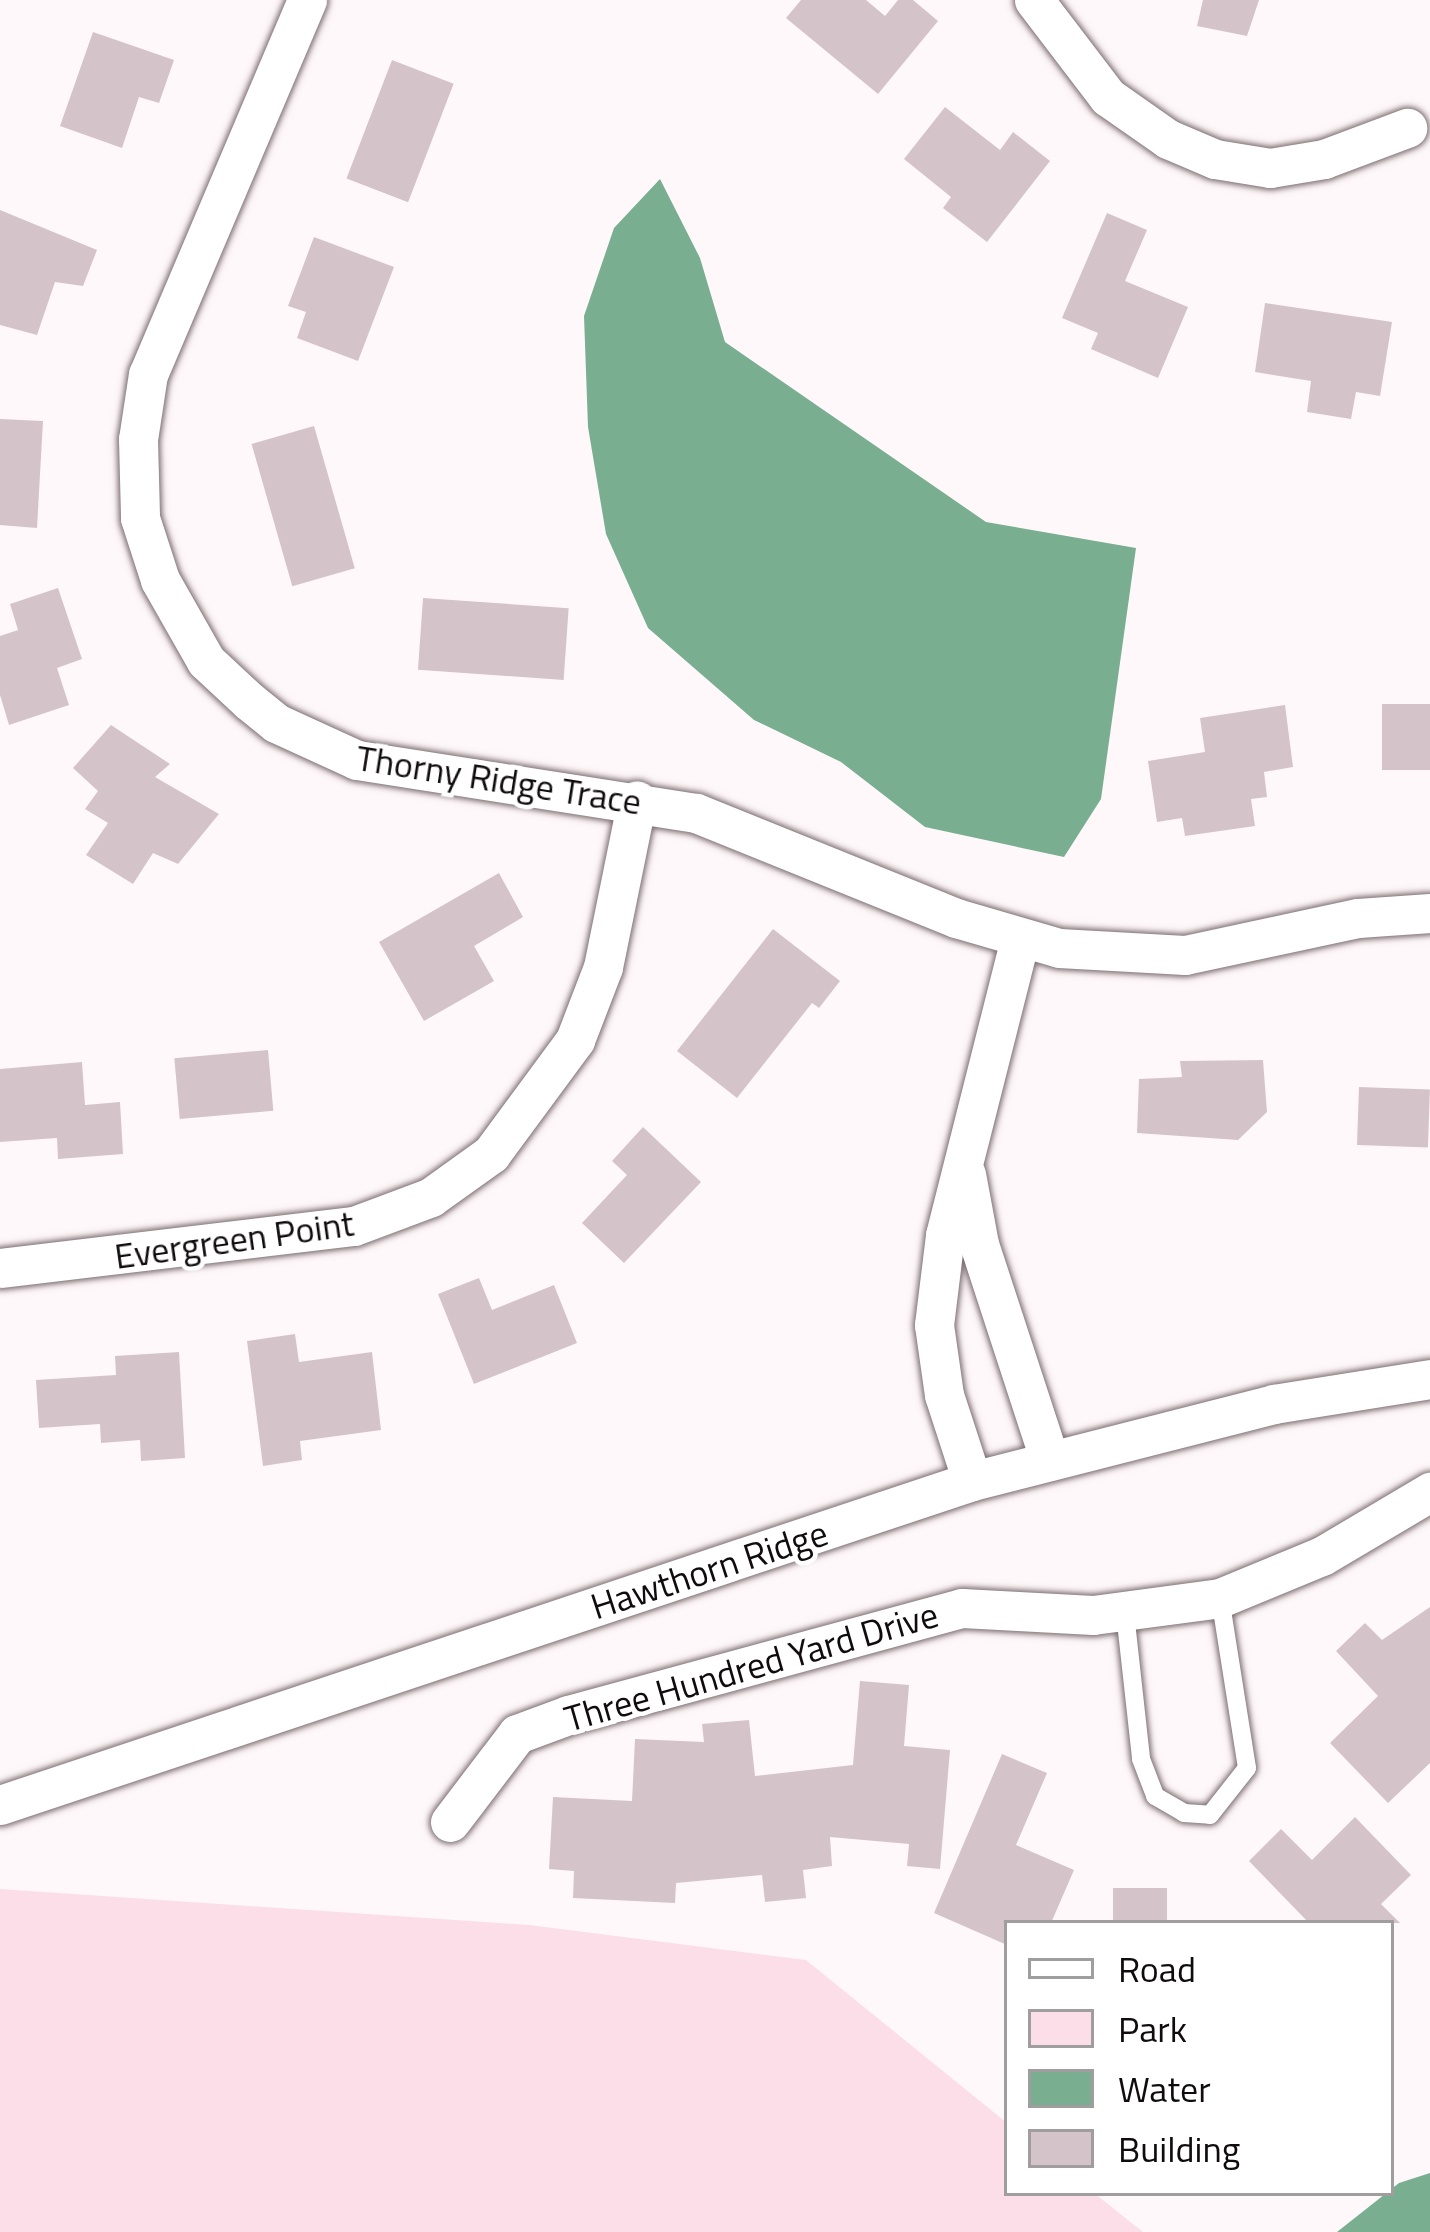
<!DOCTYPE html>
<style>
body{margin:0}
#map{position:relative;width:1430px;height:2232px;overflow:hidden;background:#fff8fa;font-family:"Titillium Web",sans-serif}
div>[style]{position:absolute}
.green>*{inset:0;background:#fbdee7}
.water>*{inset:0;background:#79ae91}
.building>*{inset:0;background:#d4c4c9;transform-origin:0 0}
.roads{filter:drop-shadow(0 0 3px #7c6d71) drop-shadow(0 0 3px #7c6d71)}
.lane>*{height:18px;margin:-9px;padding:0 9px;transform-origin:9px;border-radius:9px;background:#fff}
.street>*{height:39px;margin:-19.5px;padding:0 19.5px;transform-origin:19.5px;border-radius:19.5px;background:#fff}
span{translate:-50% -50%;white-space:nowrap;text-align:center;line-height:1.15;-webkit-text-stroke:9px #fff;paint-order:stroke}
.street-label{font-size:36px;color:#100b0c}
.legend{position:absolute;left:1004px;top:1920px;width:390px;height:276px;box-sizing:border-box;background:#fff;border:3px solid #9f9d9e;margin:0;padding:15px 21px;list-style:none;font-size:36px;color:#100b0c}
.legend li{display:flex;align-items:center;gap:24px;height:60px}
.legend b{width:60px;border:3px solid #9f9d9e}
</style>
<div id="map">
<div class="green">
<i style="clip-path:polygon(0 1889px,529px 1925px,806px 1960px,1007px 2123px,1007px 2193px,1094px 2193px,1143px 2232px,0 2232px)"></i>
</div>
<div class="water">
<i style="clip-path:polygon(660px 179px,700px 258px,725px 342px,986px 522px,1136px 548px,1101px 799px,1064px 857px,925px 827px,841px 762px,754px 720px,648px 628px,606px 534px,588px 427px,584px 316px,614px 228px)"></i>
<i style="clip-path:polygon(1430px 2173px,1430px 2232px,1337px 2232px,1399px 2183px)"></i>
</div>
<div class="building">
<i style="clip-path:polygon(801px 0,866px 0,885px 16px,898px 0,913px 0,938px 21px,878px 94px,786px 18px)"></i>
<i style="clip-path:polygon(1203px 0,1259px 0,1247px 36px,1197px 26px)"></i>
<i style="clip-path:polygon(93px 32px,174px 60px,159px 103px,139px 97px,122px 148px,60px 126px)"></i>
<i style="left:392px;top:60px;width:66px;height:127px;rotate:21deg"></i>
<i style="clip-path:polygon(945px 107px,1000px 150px,1013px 132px,1050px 161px,987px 242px,943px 208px,951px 197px,904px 159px)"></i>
<i style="clip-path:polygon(0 210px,97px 250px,83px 286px,55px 282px,37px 335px,0 325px)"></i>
<i style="clip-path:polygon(1107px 213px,1147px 230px,1125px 281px,1188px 307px,1158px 378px,1091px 349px,1098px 333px,1062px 318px)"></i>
<i style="clip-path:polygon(314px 237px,394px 267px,358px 361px,297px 338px,306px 312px,288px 306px)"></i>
<i style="clip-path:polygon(1265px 303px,1392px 322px,1380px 396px,1356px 392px,1351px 419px,1307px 412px,1311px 381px,1255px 372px)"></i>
<i style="clip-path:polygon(0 419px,43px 421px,37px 528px,0 525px)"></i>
<i style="left:314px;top:426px;width:148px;height:65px;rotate:74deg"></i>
<i style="clip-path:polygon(58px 588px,82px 659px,57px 668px,69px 705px,9px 725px,0 695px,0 636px,18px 630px,10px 604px)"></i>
<i style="left:423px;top:598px;width:146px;height:72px;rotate:4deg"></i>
<i style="left:1430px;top:704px;width:66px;height:48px;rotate:90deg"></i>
<i style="clip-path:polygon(1285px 705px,1293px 767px,1264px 772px,1267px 797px,1251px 799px,1255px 826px,1185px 836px,1182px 818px,1157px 822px,1148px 761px,1205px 752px,1200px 718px)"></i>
<i style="clip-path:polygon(111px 725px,170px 764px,155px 777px,219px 814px,178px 864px,153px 853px,133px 884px,86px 855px,108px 823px,85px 809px,98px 791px,73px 768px)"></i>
<i style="clip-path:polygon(499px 873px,523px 917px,474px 946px,494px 981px,424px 1021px,379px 942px)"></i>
<i style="clip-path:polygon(773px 929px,840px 981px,819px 1008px,812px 1003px,737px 1098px,677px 1051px)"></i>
<i style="left:268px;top:1050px;width:61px;height:94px;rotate:85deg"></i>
<i style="clip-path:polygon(1263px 1060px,1267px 1112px,1238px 1140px,1137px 1133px,1139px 1079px,1182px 1077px,1180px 1061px)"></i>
<i style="clip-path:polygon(82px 1062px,85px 1105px,120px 1102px,123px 1154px,58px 1159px,57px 1138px,0 1142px,0 1069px)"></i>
<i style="left:1359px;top:1087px;width:71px;height:58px;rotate:2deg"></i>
<i style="clip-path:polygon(643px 1127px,701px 1182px,624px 1263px,582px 1223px,627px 1175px,612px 1161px)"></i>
<i style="clip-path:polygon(479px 1278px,492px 1310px,554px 1285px,577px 1343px,474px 1384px,438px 1294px)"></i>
<i style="clip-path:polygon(295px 1334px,299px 1362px,372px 1352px,381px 1430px,300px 1441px,302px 1460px,263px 1466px,247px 1341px)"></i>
<i style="clip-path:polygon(179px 1352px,185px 1458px,141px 1461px,140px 1440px,101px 1443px,100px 1424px,39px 1428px,36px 1380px,116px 1375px,115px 1356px)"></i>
<i style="clip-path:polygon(1430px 1607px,1430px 1763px,1388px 1803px,1330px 1743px,1378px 1696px,1336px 1651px,1365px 1623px,1382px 1640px)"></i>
<i style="clip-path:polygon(860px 1681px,909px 1685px,904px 1746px,950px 1750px,940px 1869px,907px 1866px,909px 1844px,830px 1837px,832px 1866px,803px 1870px,806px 1898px,765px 1902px,762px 1875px,676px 1883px,675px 1903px,573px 1898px,574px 1871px,549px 1869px,553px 1797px,632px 1801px,635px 1739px,704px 1742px,702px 1724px,749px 1720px,755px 1776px,853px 1765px)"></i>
<i style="clip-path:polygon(1002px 1754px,1047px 1773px,1016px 1845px,1074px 1870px,1051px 1923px,1007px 1923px,1007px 1945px,934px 1913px)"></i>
<i style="clip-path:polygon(1355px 1817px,1411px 1875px,1381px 1904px,1400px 1923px,1309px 1923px,1249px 1861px,1281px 1829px,1312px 1860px)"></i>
<i style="left:1113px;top:1888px;width:54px;height:35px"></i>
</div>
<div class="roads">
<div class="lane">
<i style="left:1125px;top:1613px;width:147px;rotate:83.7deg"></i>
<i style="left:1141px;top:1759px;width:40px;rotate:69deg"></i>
<i style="left:1155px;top:1796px;width:34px;rotate:30deg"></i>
<i style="left:1184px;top:1813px;width:26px;rotate:4deg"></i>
<i style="left:1210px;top:1815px;width:60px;rotate:-51.8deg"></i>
<i style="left:1247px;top:1768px;width:172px;rotate:-99deg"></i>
</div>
<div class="street">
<i style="left:307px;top:0;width:406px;rotate:113deg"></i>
<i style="left:148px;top:374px;width:66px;rotate:98.7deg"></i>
<i style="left:138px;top:439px;width:79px;rotate:88.5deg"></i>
<i style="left:140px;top:518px;width:65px;rotate:72.1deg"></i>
<i style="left:160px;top:580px;width:93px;rotate:60.4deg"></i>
<i style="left:206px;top:661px;width:59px;rotate:42.9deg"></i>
<i style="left:249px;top:701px;width:35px;rotate:39deg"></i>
<i style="left:276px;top:723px;width:89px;rotate:24.6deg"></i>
<i style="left:357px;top:760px;width:343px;rotate:8.9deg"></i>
<i style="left:696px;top:813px;width:280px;rotate:22deg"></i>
<i style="left:956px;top:918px;width:107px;rotate:16.2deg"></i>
<i style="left:1059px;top:948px;width:126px;rotate:3.2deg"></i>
<i style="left:1185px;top:955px;width:177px;rotate:-12.1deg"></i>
<i style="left:1358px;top:918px;width:72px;rotate:-4deg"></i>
<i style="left:1034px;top:0;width:122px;rotate:52.7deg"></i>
<i style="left:1108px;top:97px;width:73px;rotate:35deg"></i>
<i style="left:1168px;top:139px;width:51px;rotate:23.1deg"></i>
<i style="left:1215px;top:159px;width:56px;rotate:9.3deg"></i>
<i style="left:1270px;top:168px;width:55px;rotate:-9.5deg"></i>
<i style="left:1324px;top:159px;width:89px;rotate:-20.5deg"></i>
<i style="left:966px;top:1174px;width:71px;rotate:79.5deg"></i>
<i style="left:979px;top:1244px;width:228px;rotate:71.9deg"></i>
<i style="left:0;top:1268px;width:356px;rotate:-6.8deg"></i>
<i style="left:354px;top:1226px;width:82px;rotate:-20.6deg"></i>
<i style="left:431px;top:1197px;width:74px;rotate:-35.6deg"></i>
<i style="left:491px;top:1154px;width:142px;rotate:-53.6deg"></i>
<i style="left:575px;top:1040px;width:78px;rotate:-69deg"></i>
<i style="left:603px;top:967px;width:170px;rotate:-78.5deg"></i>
<i style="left:972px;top:1481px;width:90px;rotate:-108deg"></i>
<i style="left:944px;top:1395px;width:71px;rotate:-98.1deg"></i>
<i style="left:934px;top:1325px;width:91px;rotate:-83deg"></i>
<i style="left:945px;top:1235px;width:306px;rotate:-75.8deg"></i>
<i style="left:0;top:1805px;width:1025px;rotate:-18.43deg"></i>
<i style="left:972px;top:1481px;width:312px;rotate:-14.3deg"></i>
<i style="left:1274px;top:1404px;width:158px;rotate:-9.1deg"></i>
<i style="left:450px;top:1822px;width:111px;rotate:-52.7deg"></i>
<i style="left:517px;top:1734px;width:54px;rotate:-20.4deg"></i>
<i style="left:568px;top:1715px;width:408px;rotate:-15.2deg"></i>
<i style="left:962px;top:1608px;width:131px;rotate:3.1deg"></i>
<i style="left:1093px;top:1615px;width:128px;rotate:-7.6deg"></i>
<i style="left:1220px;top:1598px;width:110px;rotate:-22.4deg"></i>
<i style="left:1322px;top:1556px;width:126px;rotate:-30.7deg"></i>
</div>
</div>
<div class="street-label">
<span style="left:499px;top:779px;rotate:9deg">Thorny Ridge Trace</span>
<span style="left:234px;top:1239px;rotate:-8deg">Evergreen Point</span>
<span style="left:709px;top:1569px;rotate:-18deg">Hawthorn Ridge</span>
<span style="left:751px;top:1666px;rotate:-16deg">Three Hundred Yard Drive</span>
</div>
<ul class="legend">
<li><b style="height:15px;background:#fff"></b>Road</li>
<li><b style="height:33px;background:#fbdee7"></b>Park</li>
<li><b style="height:33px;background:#79ae91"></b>Water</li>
<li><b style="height:33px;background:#d4c4c9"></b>Building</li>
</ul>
</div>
